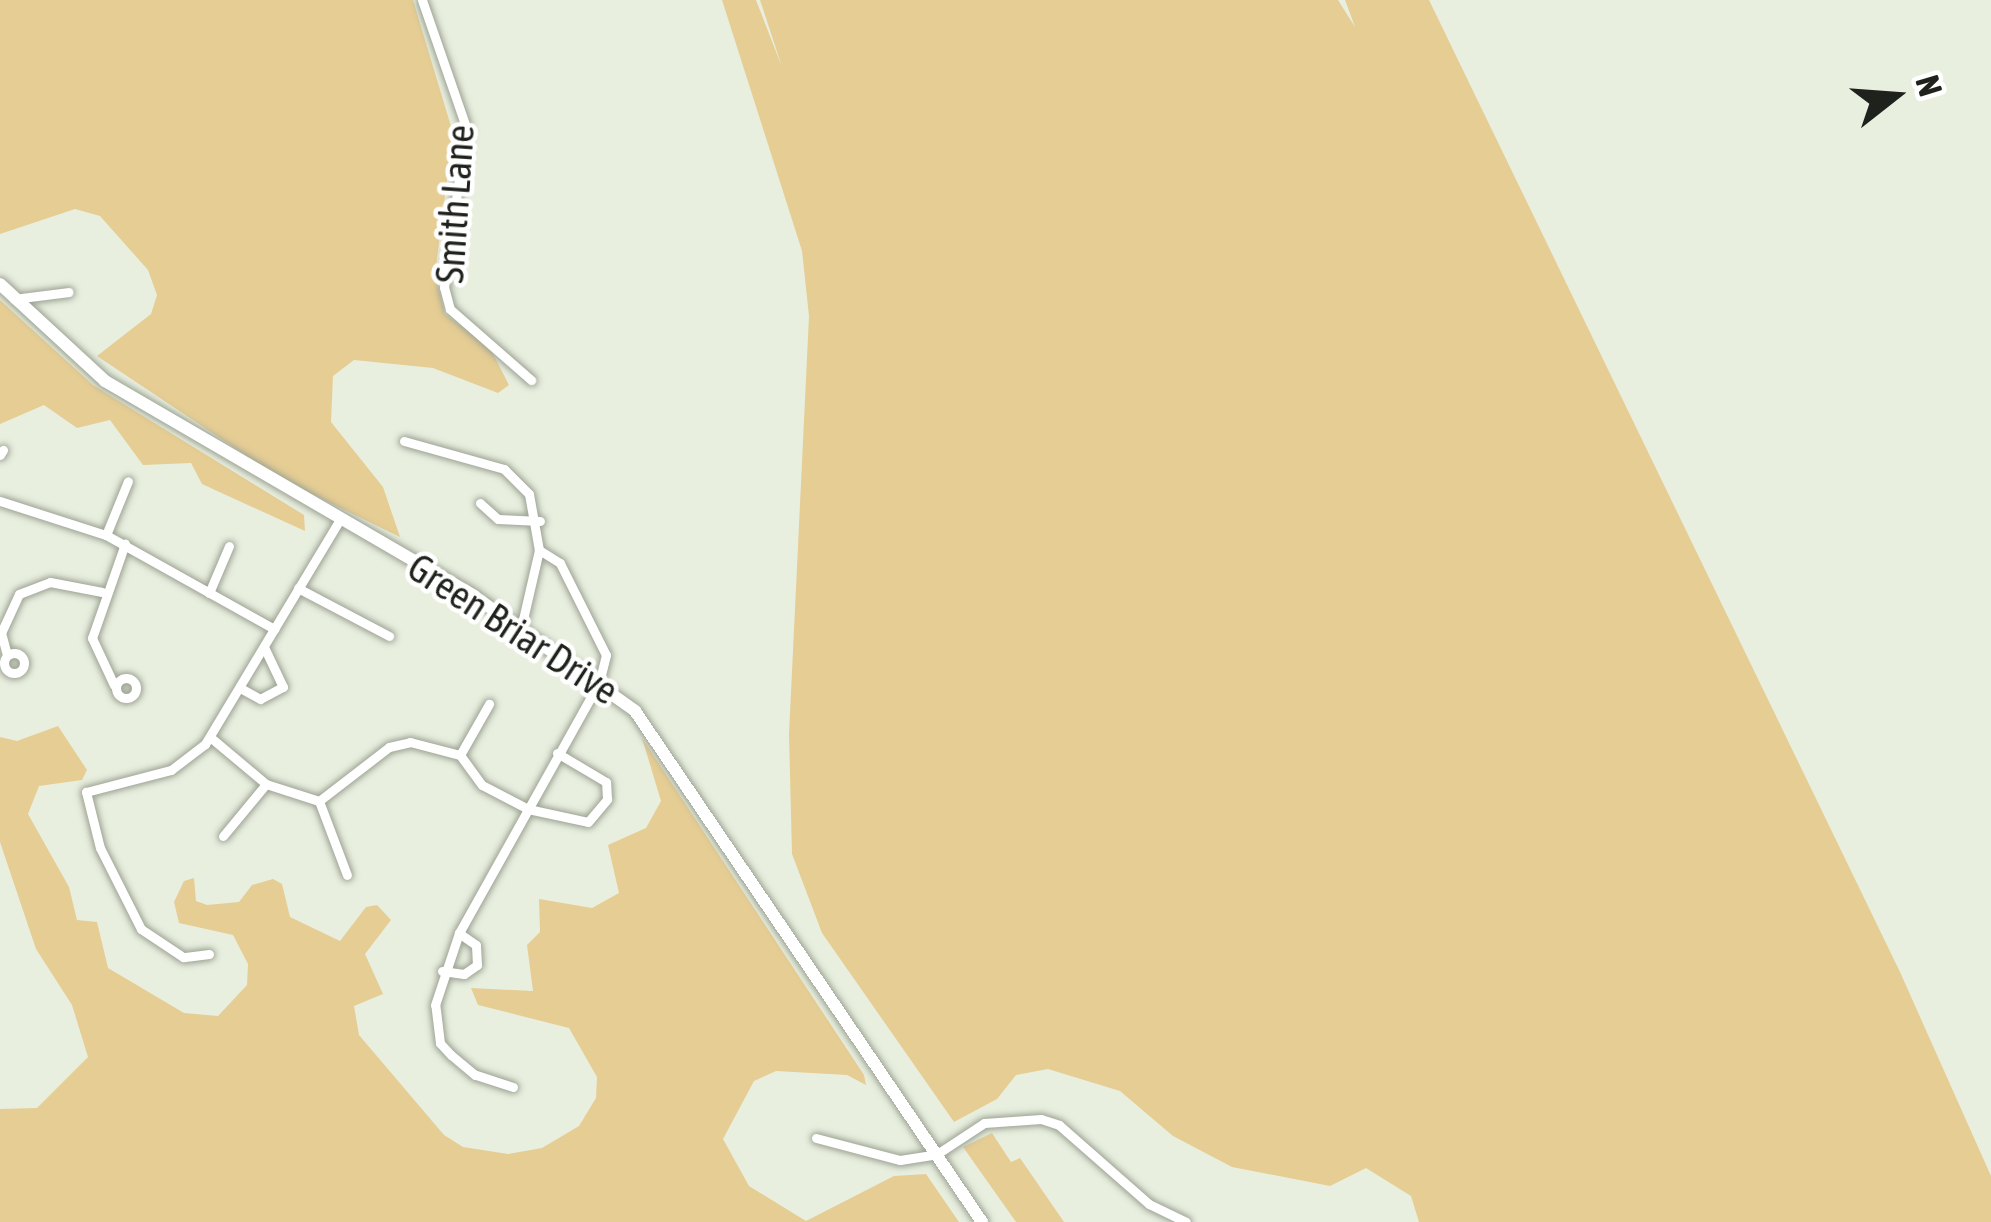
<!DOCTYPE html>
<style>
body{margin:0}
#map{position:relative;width:1991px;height:1222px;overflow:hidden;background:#e8efdf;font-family:"Asap Condensed",sans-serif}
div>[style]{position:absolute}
.green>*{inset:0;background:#e6cd94}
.roads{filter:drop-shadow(0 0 3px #9da394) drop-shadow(0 0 3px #9da394)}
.minor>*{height:9px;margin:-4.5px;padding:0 4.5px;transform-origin:4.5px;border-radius:4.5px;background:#fff}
.minor>.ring{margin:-4.5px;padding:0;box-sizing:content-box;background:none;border:9px solid #fff;border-radius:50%}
.tertiary>*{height:12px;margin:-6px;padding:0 6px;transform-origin:6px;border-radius:6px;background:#fff}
span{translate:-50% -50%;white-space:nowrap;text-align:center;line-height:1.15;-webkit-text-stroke:9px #fff;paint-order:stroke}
.street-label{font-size:39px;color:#1f221c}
.north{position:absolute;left:1835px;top:36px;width:120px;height:120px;-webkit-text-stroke:9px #fff;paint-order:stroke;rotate:73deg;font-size:33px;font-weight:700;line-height:48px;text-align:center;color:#1f221c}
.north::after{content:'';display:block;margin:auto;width:42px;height:54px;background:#1f221c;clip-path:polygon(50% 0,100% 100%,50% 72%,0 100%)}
</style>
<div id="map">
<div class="green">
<i style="clip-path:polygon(0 0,413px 0,453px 133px,435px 274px,445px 314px,490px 348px,509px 385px,498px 393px,433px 368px,354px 360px,333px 376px,331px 422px,383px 487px,400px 537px,283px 480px,97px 356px,151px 314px,157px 295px,148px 270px,100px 216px,75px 209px,0 234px)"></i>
<i style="clip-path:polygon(722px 0,756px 0,782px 67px,760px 0,1338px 0,1355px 27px,1345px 0,1429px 0,1900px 972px,1991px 1176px,1991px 1222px,1419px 1222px,1411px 1196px,1366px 1168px,1330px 1186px,1232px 1167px,1173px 1136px,1120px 1091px,1048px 1069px,1016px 1075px,997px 1099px,954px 1122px,822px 933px,792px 854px,789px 734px,809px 316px,802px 251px)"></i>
<i style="clip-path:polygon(0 300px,93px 385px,304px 515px,305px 531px,202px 484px,191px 463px,143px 465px,110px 420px,77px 428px,44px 405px,0 424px)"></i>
<i style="clip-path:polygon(58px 726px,87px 770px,82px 780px,39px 786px,28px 814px,69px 887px,77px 920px,97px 922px,108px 968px,184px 1013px,218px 1016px,247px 985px,248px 964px,233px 935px,179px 923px,174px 902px,184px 881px,194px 878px,196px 901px,207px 905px,239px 902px,252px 885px,273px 879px,282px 884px,290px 917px,340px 941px,366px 907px,377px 905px,391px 920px,365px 954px,383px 994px,354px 1006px,359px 1035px,444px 1135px,463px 1147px,508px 1154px,542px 1148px,579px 1126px,596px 1098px,597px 1077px,569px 1028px,478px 1005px,471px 988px,533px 991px,527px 945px,540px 932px,539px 899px,592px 908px,619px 893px,608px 845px,646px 828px,661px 801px,642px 738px,864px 1075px,866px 1085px,847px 1075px,776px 1071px,754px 1081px,723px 1139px,749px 1186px,806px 1221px,894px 1176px,926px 1174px,959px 1222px,0 1222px,0 1109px,37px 1108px,88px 1057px,72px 1005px,36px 949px,0 842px,0 737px,17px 741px)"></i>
<i style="clip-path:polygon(992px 1133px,1011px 1162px,1020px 1158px,1064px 1222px,1016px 1222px,963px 1147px)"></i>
</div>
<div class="roads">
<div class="minor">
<i style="left:422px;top:0;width:134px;rotate:70.9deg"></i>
<i style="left:466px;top:127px;width:162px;rotate:97.8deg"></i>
<i style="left:444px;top:287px;width:23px;rotate:75deg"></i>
<i style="left:450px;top:309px;width:108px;rotate:41.2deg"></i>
<i style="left:14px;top:299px;width:55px;rotate:-7.3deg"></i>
<i style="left:404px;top:441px;width:104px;rotate:15.6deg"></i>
<i style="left:504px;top:469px;width:35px;rotate:45deg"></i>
<i style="left:529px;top:494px;width:57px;rotate:79.9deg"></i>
<i style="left:539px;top:550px;width:80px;rotate:103deg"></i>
<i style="left:0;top:455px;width:6px;rotate:-59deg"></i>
<i style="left:0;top:501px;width:111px;rotate:17.8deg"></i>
<i style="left:106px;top:535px;width:193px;rotate:29.2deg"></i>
<i style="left:480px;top:503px;width:24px;rotate:42deg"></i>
<i style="left:498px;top:519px;width:42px;rotate:2.7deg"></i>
<i style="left:106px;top:535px;width:58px;rotate:-67.8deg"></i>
<i style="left:298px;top:588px;width:103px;rotate:27.8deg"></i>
<i style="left:209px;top:593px;width:51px;rotate:-66.9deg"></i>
<i class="ring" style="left:4px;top:653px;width:11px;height:11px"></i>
<i style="left:7px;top:655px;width:23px;rotate:-105deg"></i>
<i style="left:1px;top:633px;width:43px;rotate:-65.2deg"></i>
<i style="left:19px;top:594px;width:33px;rotate:-21deg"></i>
<i style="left:50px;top:582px;width:53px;rotate:10.9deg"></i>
<i class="ring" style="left:116px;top:678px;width:11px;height:11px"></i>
<i style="left:114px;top:685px;width:52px;rotate:-115.1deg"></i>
<i style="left:92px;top:638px;width:100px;rotate:-70.7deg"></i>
<i style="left:242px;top:689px;width:21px;rotate:29deg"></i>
<i style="left:260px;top:699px;width:26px;rotate:-28deg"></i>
<i style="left:283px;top:687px;width:44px;rotate:-115.4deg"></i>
<i style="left:210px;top:737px;width:73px;rotate:40deg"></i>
<i style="left:266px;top:784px;width:56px;rotate:17.8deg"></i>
<i style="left:319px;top:801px;width:79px;rotate:69.3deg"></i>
<i style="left:460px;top:755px;width:59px;rotate:-60.4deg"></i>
<i style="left:319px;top:801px;width:88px;rotate:-37.6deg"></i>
<i style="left:389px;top:747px;width:22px;rotate:-13deg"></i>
<i style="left:410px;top:742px;width:52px;rotate:14.6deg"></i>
<i style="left:460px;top:755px;width:37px;rotate:54deg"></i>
<i style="left:482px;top:785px;width:52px;rotate:27.6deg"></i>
<i style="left:528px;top:809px;width:61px;rotate:12.2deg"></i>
<i style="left:588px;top:822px;width:30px;rotate:-50deg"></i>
<i style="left:607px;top:799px;width:17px;rotate:-93deg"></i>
<i style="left:606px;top:782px;width:57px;rotate:-149.4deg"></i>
<i style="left:223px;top:836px;width:67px;rotate:-50.4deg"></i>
<i style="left:209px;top:954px;width:26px;rotate:173deg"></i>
<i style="left:183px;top:957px;width:50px;rotate:-146.3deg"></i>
<i style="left:141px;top:929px;width:91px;rotate:-116.8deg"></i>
<i style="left:100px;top:848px;width:58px;rotate:-104deg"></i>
<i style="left:86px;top:792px;width:88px;rotate:-14.5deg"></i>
<i style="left:171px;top:770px;width:43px;rotate:-37.4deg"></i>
<i style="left:205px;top:744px;width:260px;rotate:-59deg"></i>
<i style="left:442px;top:971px;width:22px;rotate:8deg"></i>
<i style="left:464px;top:974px;width:16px;rotate:-35deg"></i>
<i style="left:477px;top:965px;width:20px;rotate:-93deg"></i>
<i style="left:476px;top:945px;width:21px;rotate:-145deg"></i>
<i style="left:513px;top:1087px;width:40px;rotate:-162deg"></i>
<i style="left:475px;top:1075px;width:31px;rotate:-140deg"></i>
<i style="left:451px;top:1055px;width:16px;rotate:-133deg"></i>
<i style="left:440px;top:1043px;width:38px;rotate:-97deg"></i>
<i style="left:435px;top:1005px;width:76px;rotate:-71.6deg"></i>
<i style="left:459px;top:933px;width:287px;rotate:-60.8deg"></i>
<i style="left:599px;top:683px;width:29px;rotate:-76deg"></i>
<i style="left:606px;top:655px;width:103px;rotate:-116.6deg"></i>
<i style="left:560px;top:563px;width:25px;rotate:-148deg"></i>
<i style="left:816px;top:1138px;width:87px;rotate:14.7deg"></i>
<i style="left:900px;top:1160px;width:37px;rotate:-9deg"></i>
<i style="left:937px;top:1154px;width:56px;rotate:-33.4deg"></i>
<i style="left:984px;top:1123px;width:57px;rotate:-4deg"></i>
<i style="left:1041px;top:1119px;width:19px;rotate:18deg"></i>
<i style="left:1059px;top:1125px;width:120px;rotate:41.3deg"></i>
<i style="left:1149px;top:1204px;width:41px;rotate:25.9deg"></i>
</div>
<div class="tertiary">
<i style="left:0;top:284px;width:143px;rotate:42.7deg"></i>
<i style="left:105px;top:381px;width:427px;rotate:30.2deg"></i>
<i style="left:474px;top:596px;width:198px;rotate:35.5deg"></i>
<i style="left:635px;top:711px;width:618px;rotate:55.82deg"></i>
</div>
</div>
<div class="street-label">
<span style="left:455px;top:204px;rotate:-86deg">Smith Lane</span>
<span style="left:513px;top:629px;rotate:33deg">Green Briar Drive</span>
</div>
<div class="north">N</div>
</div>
